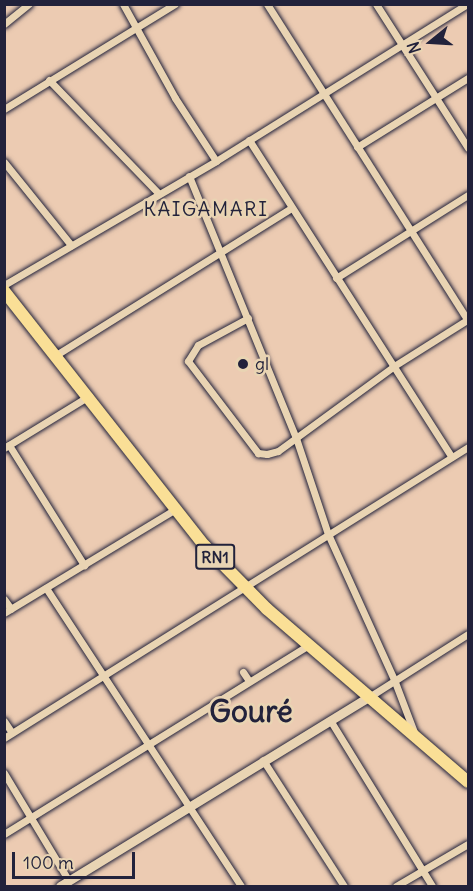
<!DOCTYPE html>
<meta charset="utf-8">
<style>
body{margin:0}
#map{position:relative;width:473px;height:891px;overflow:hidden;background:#eccbb2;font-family:Delius,sans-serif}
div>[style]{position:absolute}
.roads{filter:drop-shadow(0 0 2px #22223b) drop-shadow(0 0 2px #22223b)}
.street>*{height:7px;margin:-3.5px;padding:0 3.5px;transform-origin:3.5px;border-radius:3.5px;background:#e9d4b3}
.secondary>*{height:9px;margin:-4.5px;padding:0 4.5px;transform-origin:4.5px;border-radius:4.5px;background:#e9d4b3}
.highway>*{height:12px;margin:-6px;padding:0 6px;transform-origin:6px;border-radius:6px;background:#fadf96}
.dots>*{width:16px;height:16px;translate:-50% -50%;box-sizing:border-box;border:3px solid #e9d4b3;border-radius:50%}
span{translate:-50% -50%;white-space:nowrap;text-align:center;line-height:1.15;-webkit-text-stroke:5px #e9d4b3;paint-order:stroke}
.shield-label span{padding:2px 4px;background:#e9d4b3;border:2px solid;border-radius:4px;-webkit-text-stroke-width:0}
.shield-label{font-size:16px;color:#22223b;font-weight:700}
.poi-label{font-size:18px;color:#22223b}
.left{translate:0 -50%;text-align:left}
.neighbourhood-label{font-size:20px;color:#22223b;letter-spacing:1.5px}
.town-label{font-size:30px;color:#22223b;font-weight:700}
.frame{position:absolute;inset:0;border:6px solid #22223b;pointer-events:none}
.north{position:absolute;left:401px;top:12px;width:60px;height:60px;-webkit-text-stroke:4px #e9d4b3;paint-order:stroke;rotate:252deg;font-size:16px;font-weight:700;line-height:24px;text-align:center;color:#22223b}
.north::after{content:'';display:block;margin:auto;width:21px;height:27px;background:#22223b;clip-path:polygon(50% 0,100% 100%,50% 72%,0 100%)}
.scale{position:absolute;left:12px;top:852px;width:123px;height:27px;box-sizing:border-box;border:3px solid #22223b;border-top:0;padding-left:8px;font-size:18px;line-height:21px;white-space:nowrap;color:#22223b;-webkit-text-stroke:4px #e9d4b3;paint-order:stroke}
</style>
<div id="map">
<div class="roads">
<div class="street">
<i style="left:123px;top:4px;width:107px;rotate:61deg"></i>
<i style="left:175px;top:98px;width:75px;rotate:56.9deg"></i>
<i style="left:267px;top:4px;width:375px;rotate:57.6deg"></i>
<i style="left:376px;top:4px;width:171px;rotate:57.4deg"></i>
<i style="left:4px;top:24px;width:32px;rotate:-39deg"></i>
<i style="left:49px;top:80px;width:158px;rotate:46deg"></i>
<i style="left:4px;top:109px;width:201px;rotate:-31.6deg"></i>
<i style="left:249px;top:140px;width:376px;rotate:57.4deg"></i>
<i style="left:357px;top:147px;width:131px;rotate:-31.9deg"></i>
<i style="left:4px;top:162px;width:107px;rotate:51.1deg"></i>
<i style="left:189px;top:176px;width:283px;rotate:67.8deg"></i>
<i style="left:296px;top:438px;width:101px;rotate:71.6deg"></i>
<i style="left:328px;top:534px;width:162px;rotate:65.6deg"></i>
<i style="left:395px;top:682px;width:53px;rotate:69.2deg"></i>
<i style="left:336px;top:278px;width:156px;rotate:-32.2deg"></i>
<i style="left:4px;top:285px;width:246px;rotate:-30.3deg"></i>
<i style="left:216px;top:161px;width:296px;rotate:-32deg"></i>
<i style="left:248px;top:318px;width:57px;rotate:151.6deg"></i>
<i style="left:198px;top:345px;width:19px;rotate:122deg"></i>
<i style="left:188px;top:361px;width:116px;rotate:52.7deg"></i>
<i style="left:258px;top:453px;width:9px;rotate:6deg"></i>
<i style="left:267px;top:454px;width:11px;rotate:-15deg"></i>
<i style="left:278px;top:451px;width:144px;rotate:-36.2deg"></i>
<i style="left:394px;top:366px;width:86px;rotate:-32.2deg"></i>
<i style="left:56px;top:355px;width:277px;rotate:-32deg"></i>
<i style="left:9px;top:445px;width:142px;rotate:58deg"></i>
<i style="left:4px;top:448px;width:100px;rotate:-31.5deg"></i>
<i style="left:46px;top:588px;width:356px;rotate:56.8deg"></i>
<i style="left:4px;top:599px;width:12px;rotate:55deg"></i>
<i style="left:4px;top:613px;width:201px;rotate:-31.2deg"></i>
<i style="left:243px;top:672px;width:11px;rotate:56deg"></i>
<i style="left:369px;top:697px;width:117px;rotate:-32.5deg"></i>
<i style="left:330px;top:720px;width:195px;rotate:58.4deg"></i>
<i style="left:4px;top:721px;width:14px;rotate:56deg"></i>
<i style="left:4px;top:738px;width:548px;rotate:-32.09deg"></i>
<i style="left:263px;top:760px;width:150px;rotate:57.3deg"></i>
<i style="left:4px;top:773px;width:126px;rotate:59deg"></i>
<i style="left:4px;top:834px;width:359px;rotate:-31.8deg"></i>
<i style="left:396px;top:886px;width:83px;rotate:-30.3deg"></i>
</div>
<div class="secondary">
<i style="left:60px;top:886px;width:362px;rotate:-31.5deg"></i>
</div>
<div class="highway">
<i style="left:4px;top:291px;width:325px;rotate:51.8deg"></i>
<i style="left:205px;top:546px;width:88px;rotate:45.5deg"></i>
<i style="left:267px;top:609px;width:265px;rotate:40.7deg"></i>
</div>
</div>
<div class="dots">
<i style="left:243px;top:364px;background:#22223b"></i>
</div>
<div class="shield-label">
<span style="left:215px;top:557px">RN1</span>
</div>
<div class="poi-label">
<span class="left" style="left:255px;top:364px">gl</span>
</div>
<div class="neighbourhood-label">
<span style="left:206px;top:208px">KAIGAMARI</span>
</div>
<div class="town-label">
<span style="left:251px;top:711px">Gouré</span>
</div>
<div class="frame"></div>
<div class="north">N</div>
<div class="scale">100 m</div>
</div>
